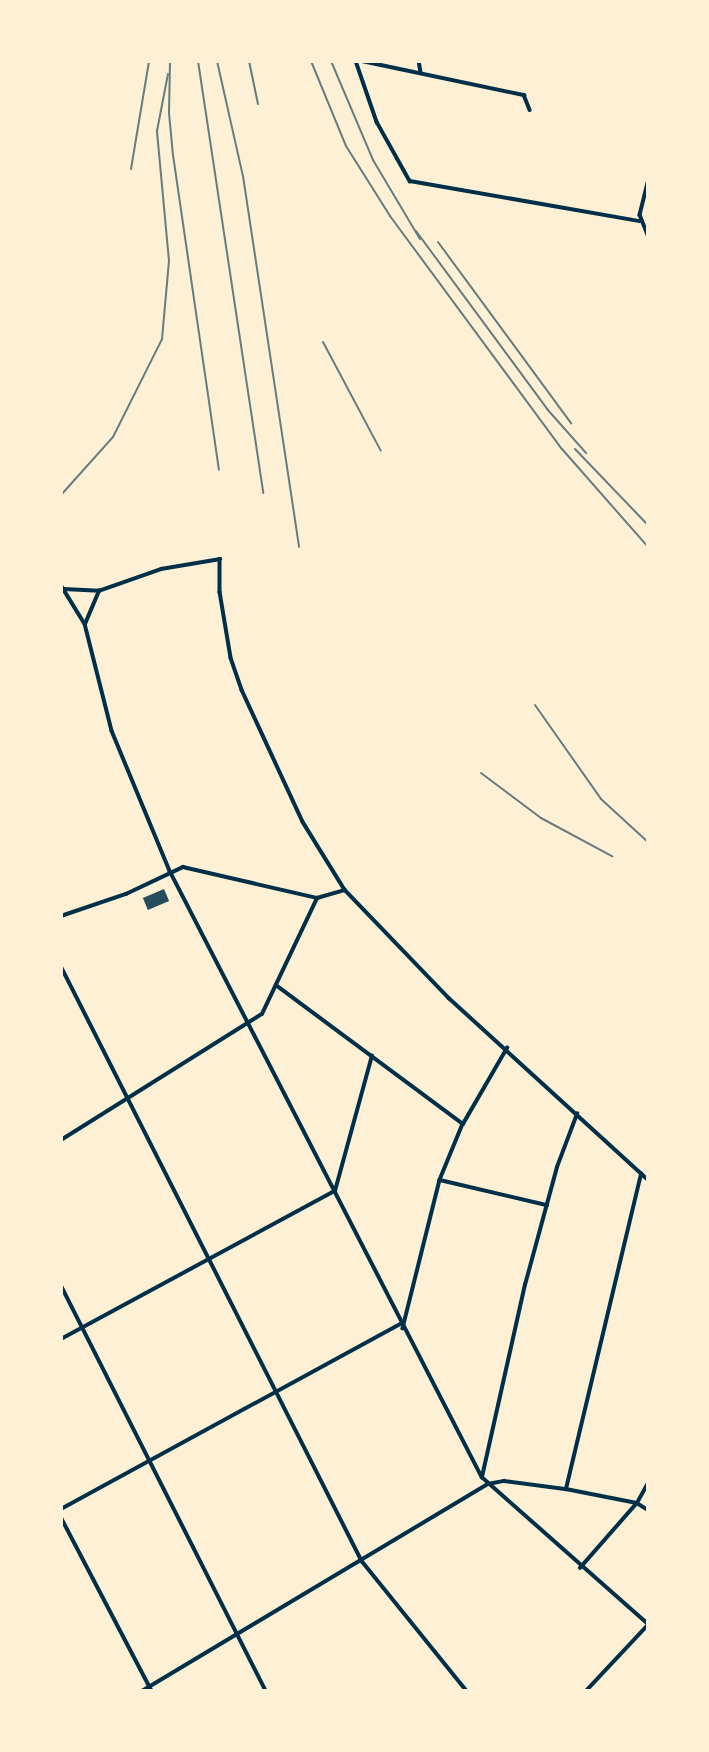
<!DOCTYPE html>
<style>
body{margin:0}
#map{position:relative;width:709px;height:1752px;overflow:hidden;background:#fdf0d5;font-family:"Open Sans",sans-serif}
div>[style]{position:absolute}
.building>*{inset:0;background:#264d5e;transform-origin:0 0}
.minor>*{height:3.5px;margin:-1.75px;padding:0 1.75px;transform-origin:1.75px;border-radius:1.75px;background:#003049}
.rail>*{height:2px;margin:-1px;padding:0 1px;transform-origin:1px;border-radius:1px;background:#657d81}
span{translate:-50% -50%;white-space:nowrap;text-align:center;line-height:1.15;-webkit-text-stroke:7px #fdf0d5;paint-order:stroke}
.frame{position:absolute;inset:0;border:63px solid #fdf0d5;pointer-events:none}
</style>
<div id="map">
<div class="building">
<i style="left:164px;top:889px;width:13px;height:23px;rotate:67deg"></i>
</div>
<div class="minor">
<i style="left:356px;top:61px;width:65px;rotate:71deg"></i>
<i style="left:377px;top:122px;width:68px;rotate:60.8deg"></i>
<i style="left:410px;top:181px;width:233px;rotate:9.9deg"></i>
<i style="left:362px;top:61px;width:166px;rotate:11.9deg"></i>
<i style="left:524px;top:95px;width:16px;rotate:68deg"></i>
<i style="left:419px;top:61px;width:11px;rotate:80deg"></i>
<i style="left:648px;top:183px;width:33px;rotate:104deg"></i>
<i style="left:640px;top:215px;width:22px;rotate:68deg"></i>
<i style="left:61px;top:585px;width:46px;rotate:58.4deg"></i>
<i style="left:85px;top:624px;width:110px;rotate:75.8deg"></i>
<i style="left:112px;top:731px;width:152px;rotate:67.5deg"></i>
<i style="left:170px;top:871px;width:682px;rotate:62.76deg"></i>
<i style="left:482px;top:1477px;width:222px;rotate:41.5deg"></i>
<i style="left:64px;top:589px;width:35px;rotate:3deg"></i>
<i style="left:85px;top:624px;width:36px;rotate:-67deg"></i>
<i style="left:99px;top:591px;width:66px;rotate:-19.5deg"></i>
<i style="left:161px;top:569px;width:60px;rotate:-9.6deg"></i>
<i style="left:220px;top:559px;width:33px;rotate:90deg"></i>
<i style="left:220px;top:592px;width:67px;rotate:80.5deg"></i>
<i style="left:231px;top:658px;width:34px;rotate:71deg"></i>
<i style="left:242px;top:690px;width:145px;rotate:65.2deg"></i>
<i style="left:303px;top:822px;width:80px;rotate:58.3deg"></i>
<i style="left:345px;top:890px;width:150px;rotate:46.1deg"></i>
<i style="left:449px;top:998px;width:270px;rotate:42.4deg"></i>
<i style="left:61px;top:916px;width:69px;rotate:-18.7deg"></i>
<i style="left:126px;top:894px;width:63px;rotate:-25.3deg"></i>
<i style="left:183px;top:867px;width:138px;rotate:13deg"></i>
<i style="left:317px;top:898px;width:29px;rotate:-16deg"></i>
<i style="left:61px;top:966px;width:667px;rotate:63.17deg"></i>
<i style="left:362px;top:1561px;width:167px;rotate:51.1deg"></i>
<i style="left:276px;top:985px;width:233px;rotate:36.6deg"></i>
<i style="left:463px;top:1124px;width:61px;rotate:112.3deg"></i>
<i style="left:440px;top:1180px;width:153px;rotate:104deg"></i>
<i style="left:463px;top:1124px;width:88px;rotate:-59.9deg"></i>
<i style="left:61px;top:1140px;width:237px;rotate:-32.1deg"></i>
<i style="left:262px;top:1014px;width:128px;rotate:-64.6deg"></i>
<i style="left:440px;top:1180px;width:110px;rotate:13.2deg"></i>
<i style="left:61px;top:1285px;width:455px;rotate:63.2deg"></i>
<i style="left:61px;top:1339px;width:311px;rotate:-28.4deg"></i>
<i style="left:335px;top:1191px;width:140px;rotate:-74.7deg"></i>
<i style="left:482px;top:1477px;width:197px;rotate:-77.4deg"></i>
<i style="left:525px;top:1285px;width:122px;rotate:-74.8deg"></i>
<i style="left:557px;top:1167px;width:57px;rotate:-69.3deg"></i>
<i style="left:566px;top:1489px;width:324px;rotate:-76.6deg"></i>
<i style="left:61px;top:1509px;width:387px;rotate:-28.6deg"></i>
<i style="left:61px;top:1517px;width:196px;rotate:62.4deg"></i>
<i style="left:580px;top:1568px;width:86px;rotate:-48.8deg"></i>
<i style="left:637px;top:1503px;width:23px;rotate:-61deg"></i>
<i style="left:142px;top:1691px;width:403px;rotate:-30.9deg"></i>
<i style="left:488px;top:1484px;width:16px;rotate:-11deg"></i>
<i style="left:504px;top:1481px;width:63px;rotate:7.4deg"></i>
<i style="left:566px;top:1489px;width:72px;rotate:11.2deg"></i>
<i style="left:637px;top:1503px;width:13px;rotate:32deg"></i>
<i style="left:586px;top:1691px;width:91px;rotate:-46.8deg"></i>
</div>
<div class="rail">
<i style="left:170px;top:61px;width:52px;rotate:91.1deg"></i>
<i style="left:169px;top:113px;width:42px;rotate:84.6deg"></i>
<i style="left:173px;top:155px;width:318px;rotate:81.7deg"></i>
<i style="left:198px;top:61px;width:437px;rotate:81.4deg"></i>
<i style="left:217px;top:61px;width:118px;rotate:77.3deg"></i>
<i style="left:243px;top:176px;width:375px;rotate:81.4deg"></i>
<i style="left:249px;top:61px;width:44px;rotate:78.2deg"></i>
<i style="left:311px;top:61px;width:92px;rotate:67.6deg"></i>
<i style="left:346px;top:146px;width:83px;rotate:57.8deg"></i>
<i style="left:390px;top:216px;width:290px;rotate:53.6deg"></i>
<i style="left:562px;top:449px;width:130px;rotate:48.7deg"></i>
<i style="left:331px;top:61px;width:108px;rotate:67deg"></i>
<i style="left:373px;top:160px;width:92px;rotate:59.3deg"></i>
<i style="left:131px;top:169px;width:109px;rotate:-80.5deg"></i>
<i style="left:416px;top:231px;width:221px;rotate:53.6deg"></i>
<i style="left:547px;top:409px;width:59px;rotate:48.4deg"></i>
<i style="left:438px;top:242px;width:225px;rotate:53.7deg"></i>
<i style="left:323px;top:342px;width:123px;rotate:62deg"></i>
<i style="left:575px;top:449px;width:105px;rotate:46.2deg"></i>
<i style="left:61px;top:495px;width:78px;rotate:-48.1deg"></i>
<i style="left:113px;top:437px;width:110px;rotate:-63.4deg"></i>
<i style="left:162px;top:339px;width:78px;rotate:-84.9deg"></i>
<i style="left:169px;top:261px;width:131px;rotate:-95.3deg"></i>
<i style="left:157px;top:131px;width:58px;rotate:-79.1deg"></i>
<i style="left:535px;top:705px;width:115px;rotate:54.9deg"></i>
<i style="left:601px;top:799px;width:64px;rotate:42.5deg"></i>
<i style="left:481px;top:773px;width:75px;rotate:36.9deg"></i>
<i style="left:541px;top:818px;width:81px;rotate:28.2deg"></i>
</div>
<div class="frame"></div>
</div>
